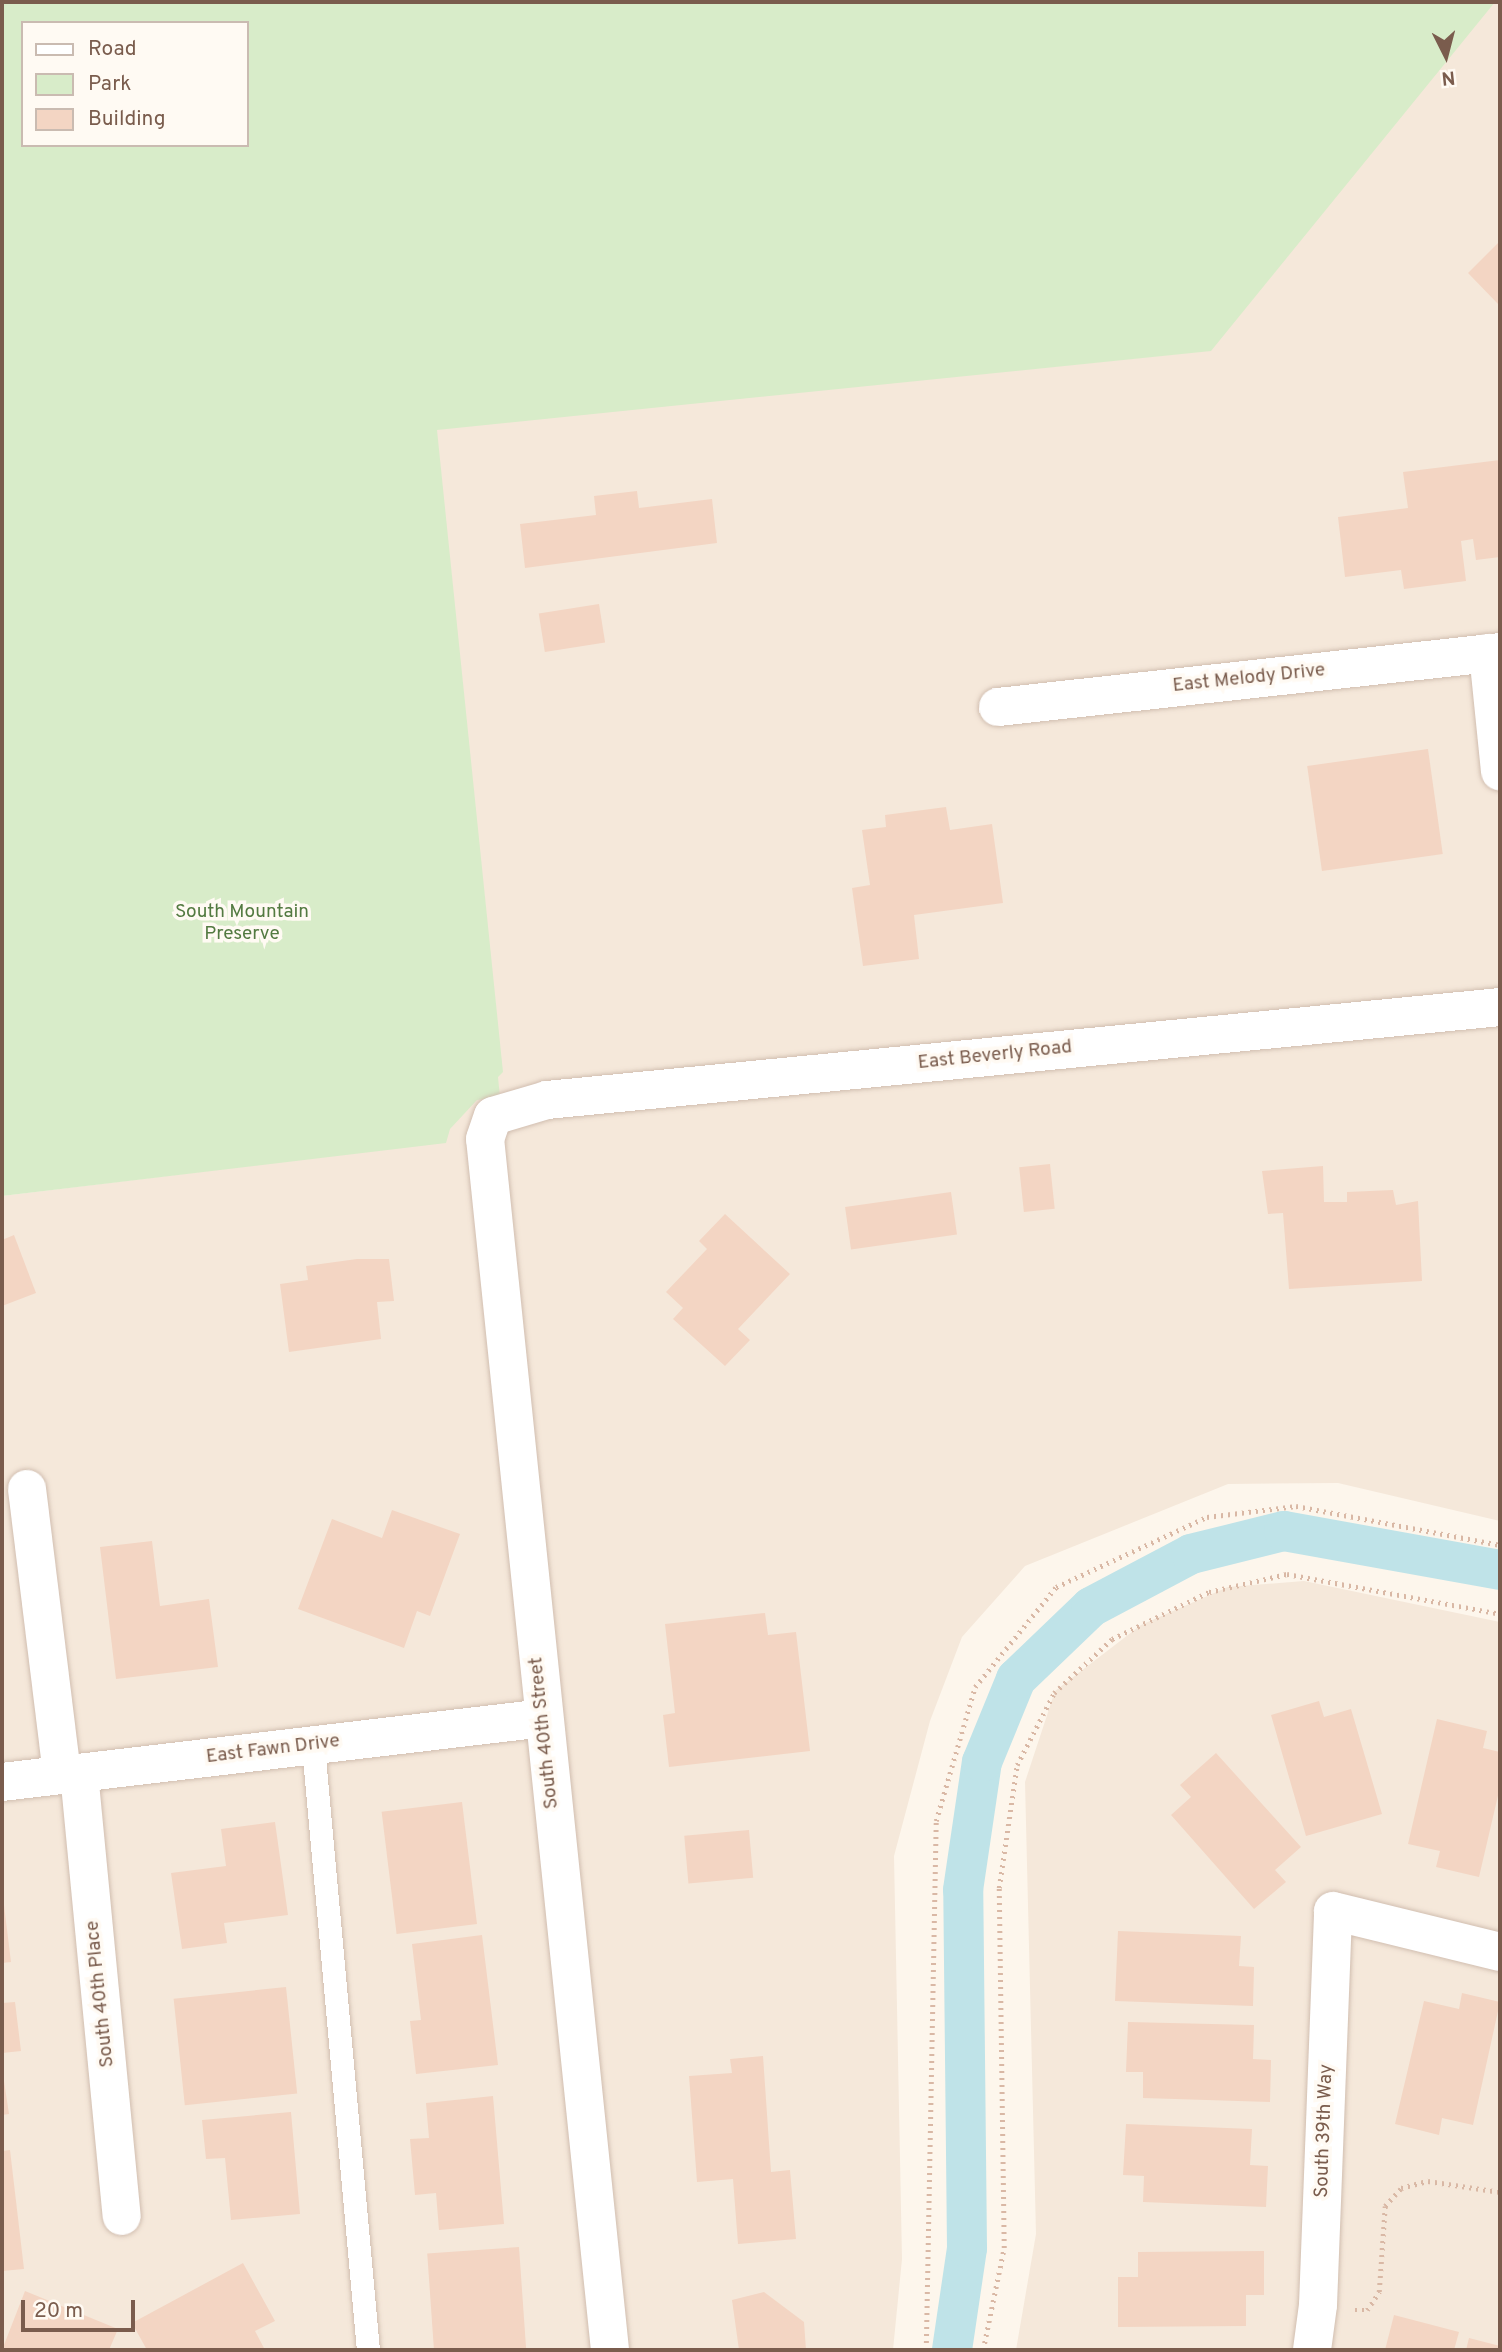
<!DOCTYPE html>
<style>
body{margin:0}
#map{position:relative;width:1502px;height:2352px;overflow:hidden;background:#fdf6ec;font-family:Overpass,sans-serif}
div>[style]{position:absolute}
.residential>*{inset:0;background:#f5e8da}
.green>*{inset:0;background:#d8ecc9}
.canal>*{height:40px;margin:-20px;padding:0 20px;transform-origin:20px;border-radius:20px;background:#bfe3e8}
.building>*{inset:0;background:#f3d5c3;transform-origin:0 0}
.path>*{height:4.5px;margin-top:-2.25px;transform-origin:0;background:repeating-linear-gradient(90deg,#d9b8a5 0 2px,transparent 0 7px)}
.roads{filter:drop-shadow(0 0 2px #d1beb0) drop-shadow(0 0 2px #d1beb0)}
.lane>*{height:23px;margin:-11.5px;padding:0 11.5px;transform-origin:11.5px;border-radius:11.5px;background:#fff}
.street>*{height:38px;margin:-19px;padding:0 19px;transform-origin:19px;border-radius:19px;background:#fff}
span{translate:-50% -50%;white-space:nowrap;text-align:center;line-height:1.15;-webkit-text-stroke:7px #fffaf3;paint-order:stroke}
.street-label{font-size:19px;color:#7a5c4d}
.park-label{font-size:19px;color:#537a41}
.frame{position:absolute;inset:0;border:4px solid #7a5c4d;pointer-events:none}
.legend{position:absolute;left:21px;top:21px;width:228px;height:126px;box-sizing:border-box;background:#fffaf3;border:2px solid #cabbb1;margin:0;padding:9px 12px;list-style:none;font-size:21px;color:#7a5c4d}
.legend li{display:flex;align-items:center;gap:14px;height:35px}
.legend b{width:35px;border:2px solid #cabbb1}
.north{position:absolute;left:1411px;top:21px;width:70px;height:70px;-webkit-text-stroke:5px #fffaf3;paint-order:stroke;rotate:174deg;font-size:19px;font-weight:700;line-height:28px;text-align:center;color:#7a5c4d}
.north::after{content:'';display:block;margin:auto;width:24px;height:32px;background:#7a5c4d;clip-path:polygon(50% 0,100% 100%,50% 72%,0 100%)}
.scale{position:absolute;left:21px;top:2300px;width:114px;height:32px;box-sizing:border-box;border:4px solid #7a5c4d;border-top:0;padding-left:9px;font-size:21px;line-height:24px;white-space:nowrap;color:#7a5c4d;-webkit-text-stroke:5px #fffaf3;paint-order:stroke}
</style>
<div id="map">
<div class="residential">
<i style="clip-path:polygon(1490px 2px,1500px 2px,1500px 1521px,1338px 1483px,1228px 1484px,1025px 1566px,962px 1637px,930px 1721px,894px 1856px,902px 2259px,893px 2350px,2px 2350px,2px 1196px,437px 1143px,437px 427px)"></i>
<i style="clip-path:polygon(1304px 1581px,1500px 1622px,1500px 2350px,1016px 2350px,1036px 2234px,1025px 1782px,1055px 1691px,1141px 1625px,1228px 1587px)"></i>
</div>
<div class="green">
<i style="clip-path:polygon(evenodd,2px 2px,1495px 2px,1211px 351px,437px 430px,503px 1072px,498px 1077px,500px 1097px,477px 1100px,450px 1129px,446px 1143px,2px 1196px,2px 2px,23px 23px,247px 23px,247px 145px,23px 145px,23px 23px)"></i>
</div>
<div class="canal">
<i style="left:952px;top:2350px;width:103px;rotate:-81.6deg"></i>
<i style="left:967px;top:2248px;width:358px;rotate:-90.6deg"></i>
<i style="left:963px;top:1890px;width:129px;rotate:-81.6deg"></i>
<i style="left:982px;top:1762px;width:90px;rotate:-67.7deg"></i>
<i style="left:1016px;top:1679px;width:104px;rotate:-43.8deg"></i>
<i style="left:1091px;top:1607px;width:113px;rotate:-27.9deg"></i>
<i style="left:1191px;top:1554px;width:96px;rotate:-13.9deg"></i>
<i style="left:1284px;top:1531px;width:219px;rotate:10.2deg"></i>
</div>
<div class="building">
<i style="clip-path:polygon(1500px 241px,1500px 306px,1468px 273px)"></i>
<i style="clip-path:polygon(1500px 460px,1500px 557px,1476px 560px,1473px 539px,1461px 541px,1466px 581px,1404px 589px,1401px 570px,1345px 577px,1338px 517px,1408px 508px,1403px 472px)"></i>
<i style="clip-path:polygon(637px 491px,639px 508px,712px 499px,717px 543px,525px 568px,520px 524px,596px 515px,594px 496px)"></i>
<i style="left:599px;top:604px;width:39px;height:61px;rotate:81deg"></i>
<i style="left:1428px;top:749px;width:106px;height:122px;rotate:82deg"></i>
<i style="clip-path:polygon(946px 807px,950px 830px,992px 824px,1003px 903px,914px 915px,919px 959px,863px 966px,852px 888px,870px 885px,862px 830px,886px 827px,885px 815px)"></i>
<i style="left:1050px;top:1164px;width:45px;height:31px;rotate:84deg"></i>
<i style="clip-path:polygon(1323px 1166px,1324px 1202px,1347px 1202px,1347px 1192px,1393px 1190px,1396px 1205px,1418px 1201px,1422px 1281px,1289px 1289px,1283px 1213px,1268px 1214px,1262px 1171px)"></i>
<i style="left:951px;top:1192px;width:43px;height:107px;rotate:82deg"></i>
<i style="clip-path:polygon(725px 1214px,790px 1274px,738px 1329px,750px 1340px,725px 1366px,673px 1319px,683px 1308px,666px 1292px,707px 1249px,699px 1241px)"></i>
<i style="clip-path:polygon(14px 1235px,36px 1293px,2px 1306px,2px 1240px)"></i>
<i style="clip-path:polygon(357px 1259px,389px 1259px,394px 1301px,377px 1302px,381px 1339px,289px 1352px,280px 1284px,308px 1280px,306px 1266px)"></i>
<i style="clip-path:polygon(392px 1510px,460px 1534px,430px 1616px,417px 1611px,404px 1648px,298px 1609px,332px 1519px,382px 1538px)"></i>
<i style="clip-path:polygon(152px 1541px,160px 1606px,209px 1599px,218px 1667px,116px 1679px,100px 1547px)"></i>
<i style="clip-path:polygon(765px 1613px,768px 1635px,796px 1632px,810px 1751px,669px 1767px,663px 1715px,675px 1713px,665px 1624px)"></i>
<i style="clip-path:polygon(1319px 1701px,1324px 1717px,1351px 1709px,1382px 1814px,1306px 1836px,1271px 1715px)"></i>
<i style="clip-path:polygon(1437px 1719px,1487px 1731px,1483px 1748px,1500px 1752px,1500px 1787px,1479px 1877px,1436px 1867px,1440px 1851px,1408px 1844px)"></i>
<i style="clip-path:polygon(1216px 1753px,1301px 1847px,1275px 1870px,1286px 1882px,1254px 1909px,1171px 1815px,1191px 1797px,1180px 1785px)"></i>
<i style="left:462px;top:1802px;width:123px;height:81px;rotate:83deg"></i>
<i style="clip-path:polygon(275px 1822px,288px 1915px,224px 1923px,227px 1943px,182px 1949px,171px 1873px,226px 1866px,221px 1829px)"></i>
<i style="left:749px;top:1830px;width:48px;height:65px;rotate:85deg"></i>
<i style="clip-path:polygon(2px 1889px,11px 1962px,2px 1963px)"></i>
<i style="clip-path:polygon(1118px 1931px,1241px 1936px,1239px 1966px,1254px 1967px,1253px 2006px,1115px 2001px)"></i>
<i style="clip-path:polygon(482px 1935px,498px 2065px,416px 2074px,410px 2021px,421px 2020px,412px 1944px)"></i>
<i style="left:286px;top:1987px;width:107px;height:113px;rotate:84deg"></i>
<i style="clip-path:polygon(1462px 1993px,1500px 2002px,1473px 2125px,1442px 2118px,1439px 2135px,1395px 2124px,1424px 2001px,1459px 2009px)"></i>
<i style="clip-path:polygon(15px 2002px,21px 2051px,2px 2053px,2px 2003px)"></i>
<i style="clip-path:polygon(1128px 2022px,1254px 2025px,1253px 2059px,1271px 2060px,1270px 2102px,1143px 2098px,1143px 2072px,1126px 2072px)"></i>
<i style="clip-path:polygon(763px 2056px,771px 2172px,790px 2170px,796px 2239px,738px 2244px,733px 2179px,697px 2182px,689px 2076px,732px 2073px,730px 2059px)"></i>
<i style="clip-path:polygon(2px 2068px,9px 2114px,2px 2115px)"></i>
<i style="clip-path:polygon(493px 2096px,504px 2224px,439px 2230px,436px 2193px,415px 2195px,410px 2139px,429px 2138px,426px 2103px)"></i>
<i style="clip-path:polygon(291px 2112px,300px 2214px,231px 2220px,225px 2158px,206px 2159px,202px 2120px)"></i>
<i style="clip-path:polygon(1126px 2124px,1252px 2129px,1250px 2165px,1268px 2166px,1266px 2207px,1143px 2202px,1144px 2176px,1123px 2175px)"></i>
<i style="clip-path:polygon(10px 2150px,24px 2269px,2px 2271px,2px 2151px)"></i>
<i style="left:519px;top:2247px;width:103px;height:92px;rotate:86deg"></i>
<i style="clip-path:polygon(1264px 2251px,1264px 2295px,1246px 2295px,1246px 2326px,1118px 2327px,1118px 2277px,1138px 2277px,1138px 2252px)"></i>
<i style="clip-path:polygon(243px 2263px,275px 2321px,255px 2331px,265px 2350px,147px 2350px,132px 2323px)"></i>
<i style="clip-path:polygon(25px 2291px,118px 2329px,109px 2350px,2px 2350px)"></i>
<i style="clip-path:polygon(764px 2292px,804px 2322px,806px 2350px,739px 2350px,732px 2300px)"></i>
<i style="clip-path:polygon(1394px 2315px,1459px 2332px,1454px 2350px,1385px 2350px)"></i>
<i style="clip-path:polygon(1469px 2338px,1500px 2346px,1500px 2350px,1466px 2350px)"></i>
</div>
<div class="path">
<i style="left:1355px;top:2310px;width:12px"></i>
<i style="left:1367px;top:2310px;width:22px;rotate:-56deg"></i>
<i style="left:1379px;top:2292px;width:86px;rotate:-86deg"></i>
<i style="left:1385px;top:2206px;width:24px;rotate:-48deg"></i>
<i style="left:1401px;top:2188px;width:28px;rotate:-15deg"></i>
<i style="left:1428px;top:2181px;width:73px;rotate:8.7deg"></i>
<i style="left:926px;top:2350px;width:529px;rotate:-88.92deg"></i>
<i style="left:936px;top:1821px;width:140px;rotate:-73.8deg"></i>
<i style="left:975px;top:1687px;width:129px;rotate:-51deg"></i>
<i style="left:1056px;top:1587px;width:166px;rotate:-24.9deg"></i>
<i style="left:1207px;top:1517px;width:90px;rotate:-7deg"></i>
<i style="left:1296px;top:1506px;width:208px;rotate:10.8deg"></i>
<i style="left:983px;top:2350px;width:104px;rotate:-78.4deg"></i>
<i style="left:1004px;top:2248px;width:360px;rotate:-90.8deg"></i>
<i style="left:999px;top:1888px;width:124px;rotate:-81.7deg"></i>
<i style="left:1017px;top:1765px;width:81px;rotate:-62.8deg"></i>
<i style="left:1054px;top:1693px;width:79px;rotate:-43deg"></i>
<i style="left:1112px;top:1639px;width:108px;rotate:-25.9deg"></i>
<i style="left:1209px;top:1592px;width:80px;rotate:-13deg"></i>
<i style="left:1287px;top:1574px;width:217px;rotate:10.6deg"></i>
</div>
<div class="roads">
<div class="lane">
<i style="left:313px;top:1746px;width:606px;rotate:84.8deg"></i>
</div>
<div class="street">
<i style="left:1488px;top:653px;width:119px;rotate:84.2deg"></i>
<i style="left:998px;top:707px;width:505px;rotate:-6.25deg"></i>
<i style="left:27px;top:1489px;width:288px;rotate:83deg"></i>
<i style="left:79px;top:1773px;width:445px;rotate:84.5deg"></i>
<i style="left:2px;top:1782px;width:546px;rotate:-6.73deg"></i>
<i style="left:610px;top:2350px;width:1217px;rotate:-95.89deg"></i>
<i style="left:485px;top:1139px;width:24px;rotate:-71deg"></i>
<i style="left:493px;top:1116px;width:56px;rotate:-16.5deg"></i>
<i style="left:547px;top:1100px;width:958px;rotate:-5.57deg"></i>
<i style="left:1312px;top:2350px;width:45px;rotate:-82.4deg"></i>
<i style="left:1318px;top:2305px;width:394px;rotate:-87.8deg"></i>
<i style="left:1333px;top:1911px;width:172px;rotate:13.8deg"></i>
</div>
</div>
<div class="street-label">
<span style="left:1249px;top:679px;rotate:-6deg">East Melody Drive</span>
<span style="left:995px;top:1056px;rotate:-6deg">East Beverly Road</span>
<span style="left:545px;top:1733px;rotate:-96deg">South 40th Street</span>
<span style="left:273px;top:1750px;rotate:-7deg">East Fawn Drive</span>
<span style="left:101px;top:1994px;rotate:-96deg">South 40th Place</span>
<span style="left:1325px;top:2131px;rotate:-88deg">South 39th Way</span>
</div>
<div class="park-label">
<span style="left:242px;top:924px">South Mountain<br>Preserve</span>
</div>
<div class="frame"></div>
<ul class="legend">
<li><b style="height:9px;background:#fff"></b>Road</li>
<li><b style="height:19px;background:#d8ecc9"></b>Park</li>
<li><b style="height:19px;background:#f3d5c3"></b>Building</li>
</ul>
<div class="north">N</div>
<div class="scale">20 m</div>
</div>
